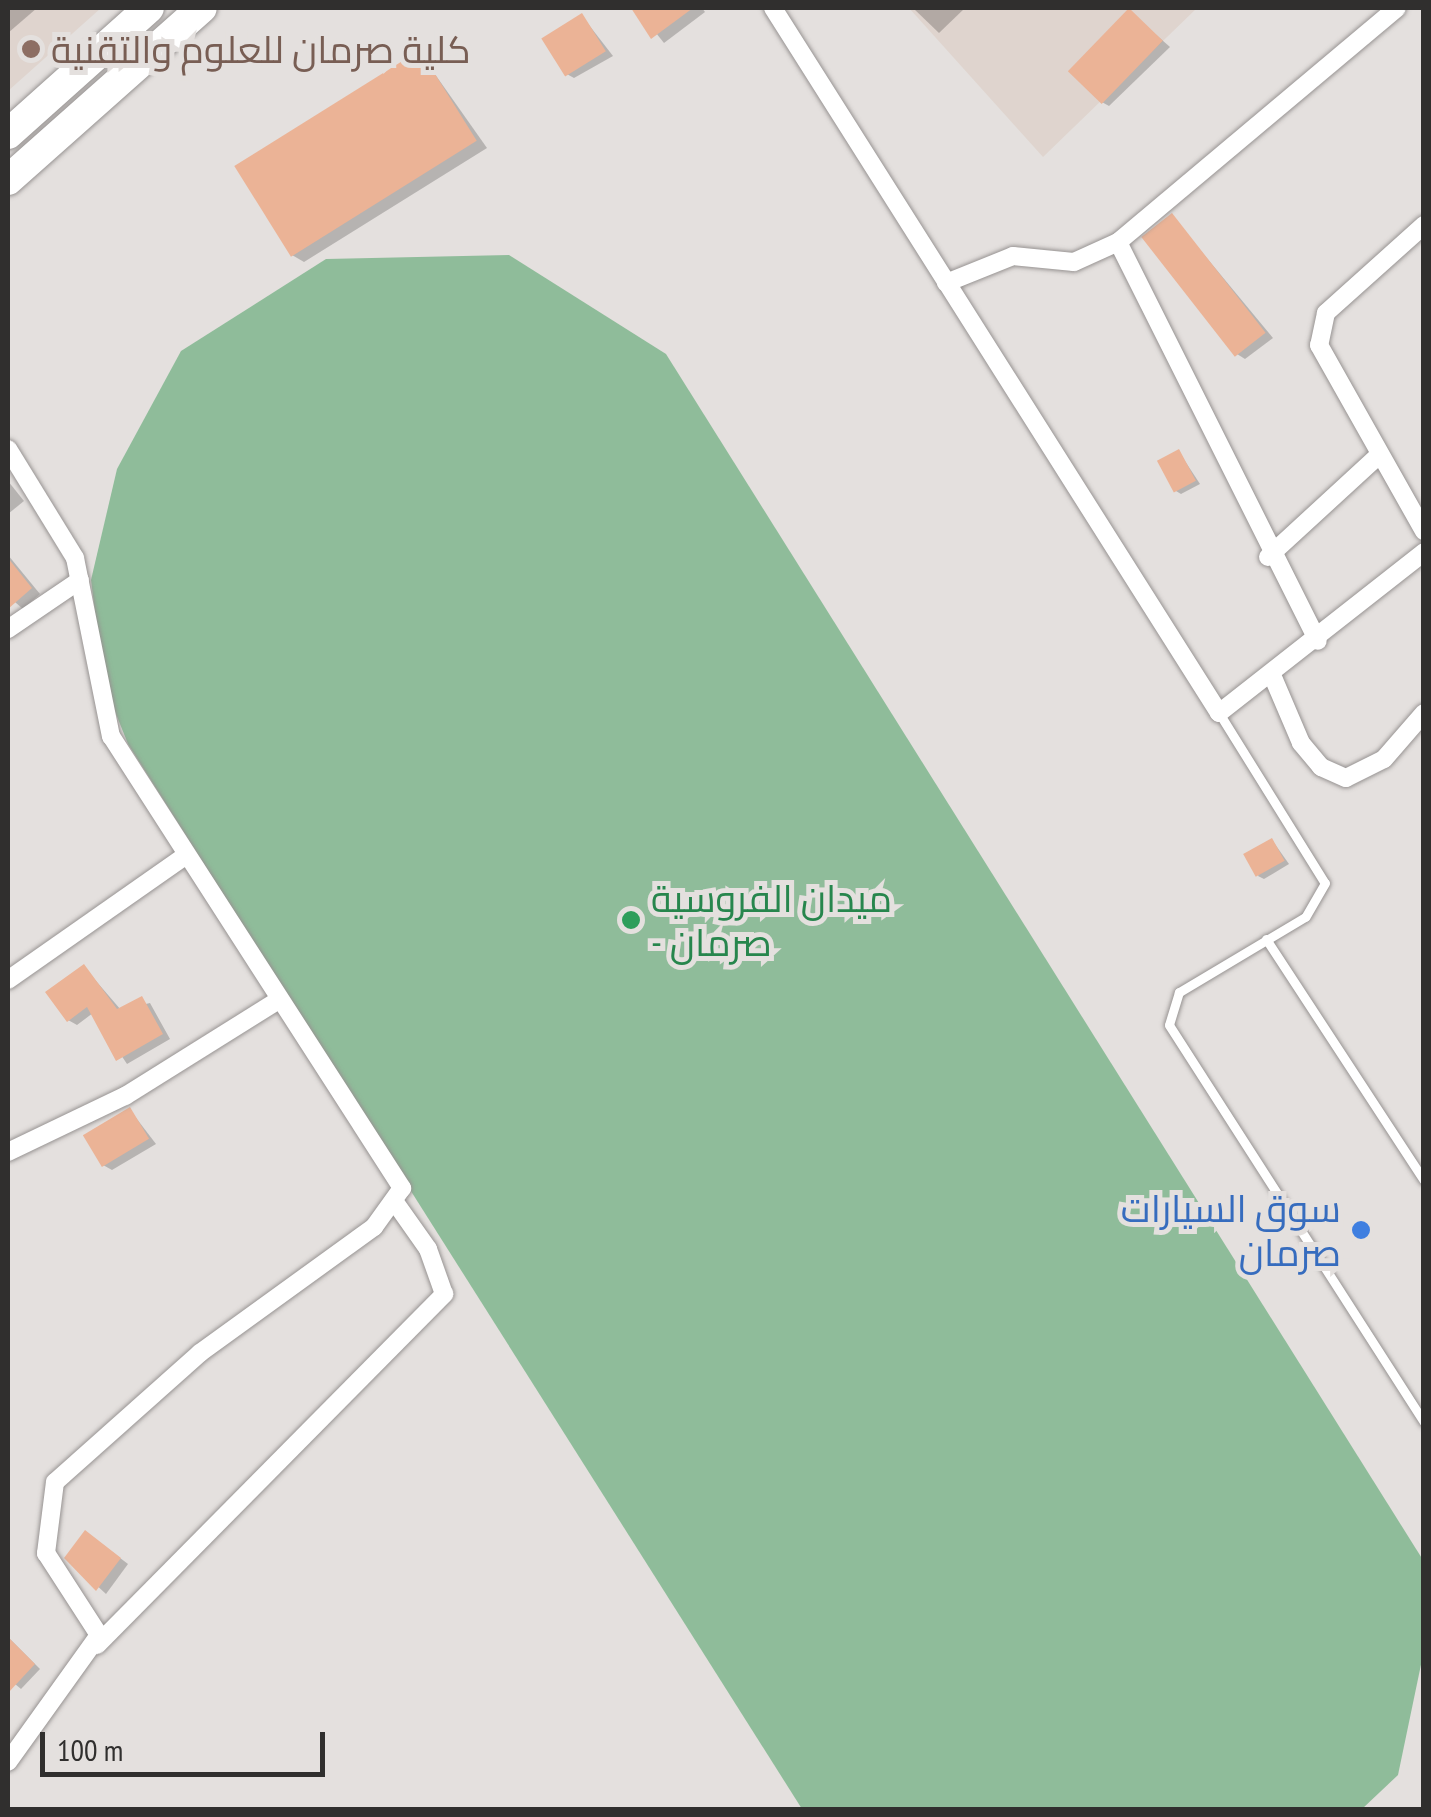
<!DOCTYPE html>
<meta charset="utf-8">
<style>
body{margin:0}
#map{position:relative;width:1431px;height:1817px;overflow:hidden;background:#e4e0de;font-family:"PT Sans Narrow",Cairo,sans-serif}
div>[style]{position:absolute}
.built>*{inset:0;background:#dfd4ce}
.green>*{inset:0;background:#8fbc9a}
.shadow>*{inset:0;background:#0003}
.building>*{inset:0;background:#ebb396;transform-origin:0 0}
.roads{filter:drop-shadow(0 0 2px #979392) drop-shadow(0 0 2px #979392)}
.service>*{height:9px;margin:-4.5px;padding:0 4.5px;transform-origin:4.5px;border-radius:4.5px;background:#fff}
.minor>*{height:18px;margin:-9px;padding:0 9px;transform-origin:9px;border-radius:9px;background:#fff}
.primary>*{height:30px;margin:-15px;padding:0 15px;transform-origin:15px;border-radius:15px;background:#fff}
.dots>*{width:28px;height:28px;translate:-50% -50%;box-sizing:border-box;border:5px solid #e4e0de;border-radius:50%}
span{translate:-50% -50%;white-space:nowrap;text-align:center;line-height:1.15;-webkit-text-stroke:10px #e4e0de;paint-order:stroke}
.education-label{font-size:38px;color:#785e54}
.left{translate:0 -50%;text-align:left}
.leisure-label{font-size:38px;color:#27864d}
.shop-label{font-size:38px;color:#366cbe}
.right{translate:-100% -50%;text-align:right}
.frame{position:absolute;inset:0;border:10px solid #302f2e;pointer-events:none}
.scale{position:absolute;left:40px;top:1732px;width:285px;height:45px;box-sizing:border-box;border:5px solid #302f2e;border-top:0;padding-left:12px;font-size:30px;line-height:35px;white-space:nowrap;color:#302f2e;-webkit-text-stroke:8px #e4e0de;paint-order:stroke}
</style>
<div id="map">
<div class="built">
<i style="clip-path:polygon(8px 8px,101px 8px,8px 91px)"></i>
<i style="clip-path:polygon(909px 8px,1197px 8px,1043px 157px)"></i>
</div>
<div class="green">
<i style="clip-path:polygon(509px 255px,666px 354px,1423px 1560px,1423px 1655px,1398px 1775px,1362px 1809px,802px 1809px,128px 744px,104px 684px,91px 580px,117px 469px,181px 351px,326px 259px)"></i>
</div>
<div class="shadow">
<i style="clip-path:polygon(8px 8px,37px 8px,8px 33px)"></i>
<i style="clip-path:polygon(636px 8px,702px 8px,705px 12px,664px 43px)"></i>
<i style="clip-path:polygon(913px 8px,965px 8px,939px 33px)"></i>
<i style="clip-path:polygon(1129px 11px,1170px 47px,1109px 106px,1100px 101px)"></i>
<i style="clip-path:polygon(582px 16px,613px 56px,574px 78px,565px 73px)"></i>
<i style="clip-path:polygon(420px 53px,487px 148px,304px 262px,292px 255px)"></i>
<i style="clip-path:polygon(1172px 216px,1273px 338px,1245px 359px,1237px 354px)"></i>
<i style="clip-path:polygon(1179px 452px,1200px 484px,1181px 494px,1176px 491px)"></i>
<i style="clip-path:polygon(8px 481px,24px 501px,8px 514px)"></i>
<i style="clip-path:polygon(8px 555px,40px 594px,23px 609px,8px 596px)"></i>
<i style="clip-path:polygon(1272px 840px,1289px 864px,1264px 879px,1258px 876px)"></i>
<i style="clip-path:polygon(84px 967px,121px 1010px,150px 1003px,170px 1039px,127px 1064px,93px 1013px,77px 1025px,68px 1020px)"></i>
<i style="clip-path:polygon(130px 1110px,156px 1144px,112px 1170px,103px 1165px)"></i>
<i style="clip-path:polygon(94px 1538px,128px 1564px,106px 1594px,67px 1558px)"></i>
<i style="clip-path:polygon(8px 1637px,40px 1669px,21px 1689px,8px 1678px)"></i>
</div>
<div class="building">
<i style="clip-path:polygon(631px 8px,693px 8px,651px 39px)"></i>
<i style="left:1129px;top:8px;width:47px;height:88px;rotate:44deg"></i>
<i style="left:582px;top:13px;width:45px;height:48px;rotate:58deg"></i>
<i style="left:420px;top:50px;width:107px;height:219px;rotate:58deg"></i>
<i style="left:1172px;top:213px;width:152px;height:39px;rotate:52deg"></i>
<i style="left:1179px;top:449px;width:36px;height:25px;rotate:62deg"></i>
<i style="clip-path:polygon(8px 558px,32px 588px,8px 609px)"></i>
<i style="left:1272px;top:838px;width:26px;height:33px;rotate:61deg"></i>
<i style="clip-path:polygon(84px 964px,117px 1009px,142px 996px,163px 1034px,116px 1061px,87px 1007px,67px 1022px,45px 992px)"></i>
<i style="left:130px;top:1107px;width:37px;height:55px;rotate:59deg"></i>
<i style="clip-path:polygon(85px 1530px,121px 1558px,96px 1591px,64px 1558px)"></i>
<i style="clip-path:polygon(8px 1637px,35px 1664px,8px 1693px)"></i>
</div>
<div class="roads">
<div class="service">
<i style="left:1219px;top:713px;width:200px;rotate:58.1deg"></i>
<i style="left:1325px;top:883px;width:39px;rotate:120deg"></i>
<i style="left:1305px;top:917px;width:147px;rotate:149.2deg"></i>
<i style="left:1179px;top:992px;width:34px;rotate:107deg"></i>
<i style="left:1169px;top:1025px;width:472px;rotate:57.3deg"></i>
<i style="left:1266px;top:939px;width:288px;rotate:56.8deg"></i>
</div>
<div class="minor">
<i style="left:773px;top:8px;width:834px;rotate:57.68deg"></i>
<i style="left:1219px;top:713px;width:261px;rotate:-38.1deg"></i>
<i style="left:1424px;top:225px;width:132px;rotate:138.1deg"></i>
<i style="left:1326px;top:313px;width:33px;rotate:102deg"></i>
<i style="left:1319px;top:345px;width:214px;rotate:60.6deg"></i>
<i style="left:1118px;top:242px;width:446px;rotate:63.4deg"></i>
<i style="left:946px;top:283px;width:72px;rotate:-21.9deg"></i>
<i style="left:1013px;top:256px;width:61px;rotate:5.6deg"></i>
<i style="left:1074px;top:262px;width:48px;rotate:-24.4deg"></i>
<i style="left:1118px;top:242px;width:364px;rotate:-40deg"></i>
<i style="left:8px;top:449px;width:128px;rotate:58.4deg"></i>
<i style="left:75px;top:558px;width:182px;rotate:78.6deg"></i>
<i style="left:111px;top:736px;width:538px;rotate:57.23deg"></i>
<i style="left:402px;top:1188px;width:48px;rotate:125.7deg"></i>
<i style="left:374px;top:1227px;width:215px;rotate:144.1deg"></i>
<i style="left:200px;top:1353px;width:194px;rotate:138.3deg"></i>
<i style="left:55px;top:1482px;width:72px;rotate:97.2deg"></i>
<i style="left:46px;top:1553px;width:98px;rotate:57.1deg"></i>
<i style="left:99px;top:1635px;width:156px;rotate:125.6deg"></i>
<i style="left:1268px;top:557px;width:151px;rotate:-42.6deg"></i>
<i style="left:8px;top:629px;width:87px;rotate:-34.2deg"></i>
<i style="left:1272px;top:675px;width:74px;rotate:66.9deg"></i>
<i style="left:1301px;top:743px;width:31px;rotate:50deg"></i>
<i style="left:1321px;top:767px;width:27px;rotate:24deg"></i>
<i style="left:1346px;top:778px;width:42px;rotate:-26.6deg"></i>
<i style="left:1384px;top:759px;width:61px;rotate:-49deg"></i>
<i style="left:8px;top:980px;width:216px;rotate:-35deg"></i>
<i style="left:8px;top:1152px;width:130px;rotate:-25.6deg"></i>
<i style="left:125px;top:1096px;width:179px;rotate:-32deg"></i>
<i style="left:97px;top:1645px;width:494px;rotate:-45.3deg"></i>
<i style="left:444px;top:1294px;width:48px;rotate:-109.6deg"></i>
<i style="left:428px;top:1249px;width:54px;rotate:-125.2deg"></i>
</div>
<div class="primary">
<i style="left:8px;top:134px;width:189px;rotate:-41.8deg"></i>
<i style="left:8px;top:180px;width:259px;rotate:-41.6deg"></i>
</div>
</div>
<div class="dots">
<i style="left:31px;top:49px;background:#8d6e63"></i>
<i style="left:631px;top:920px;background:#2e9e5b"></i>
<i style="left:1361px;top:1230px;background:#3f7fe0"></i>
</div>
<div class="education-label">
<span class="left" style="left:51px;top:49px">كلية صرمان للعلوم والتقنية</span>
</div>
<div class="leisure-label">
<span class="left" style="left:651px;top:920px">ميدان الفروسية<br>- صرمان</span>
</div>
<div class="shop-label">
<span class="right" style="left:1341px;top:1230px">سوق السيارات<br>صرمان</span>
</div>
<div class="frame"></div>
<div class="scale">100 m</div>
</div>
